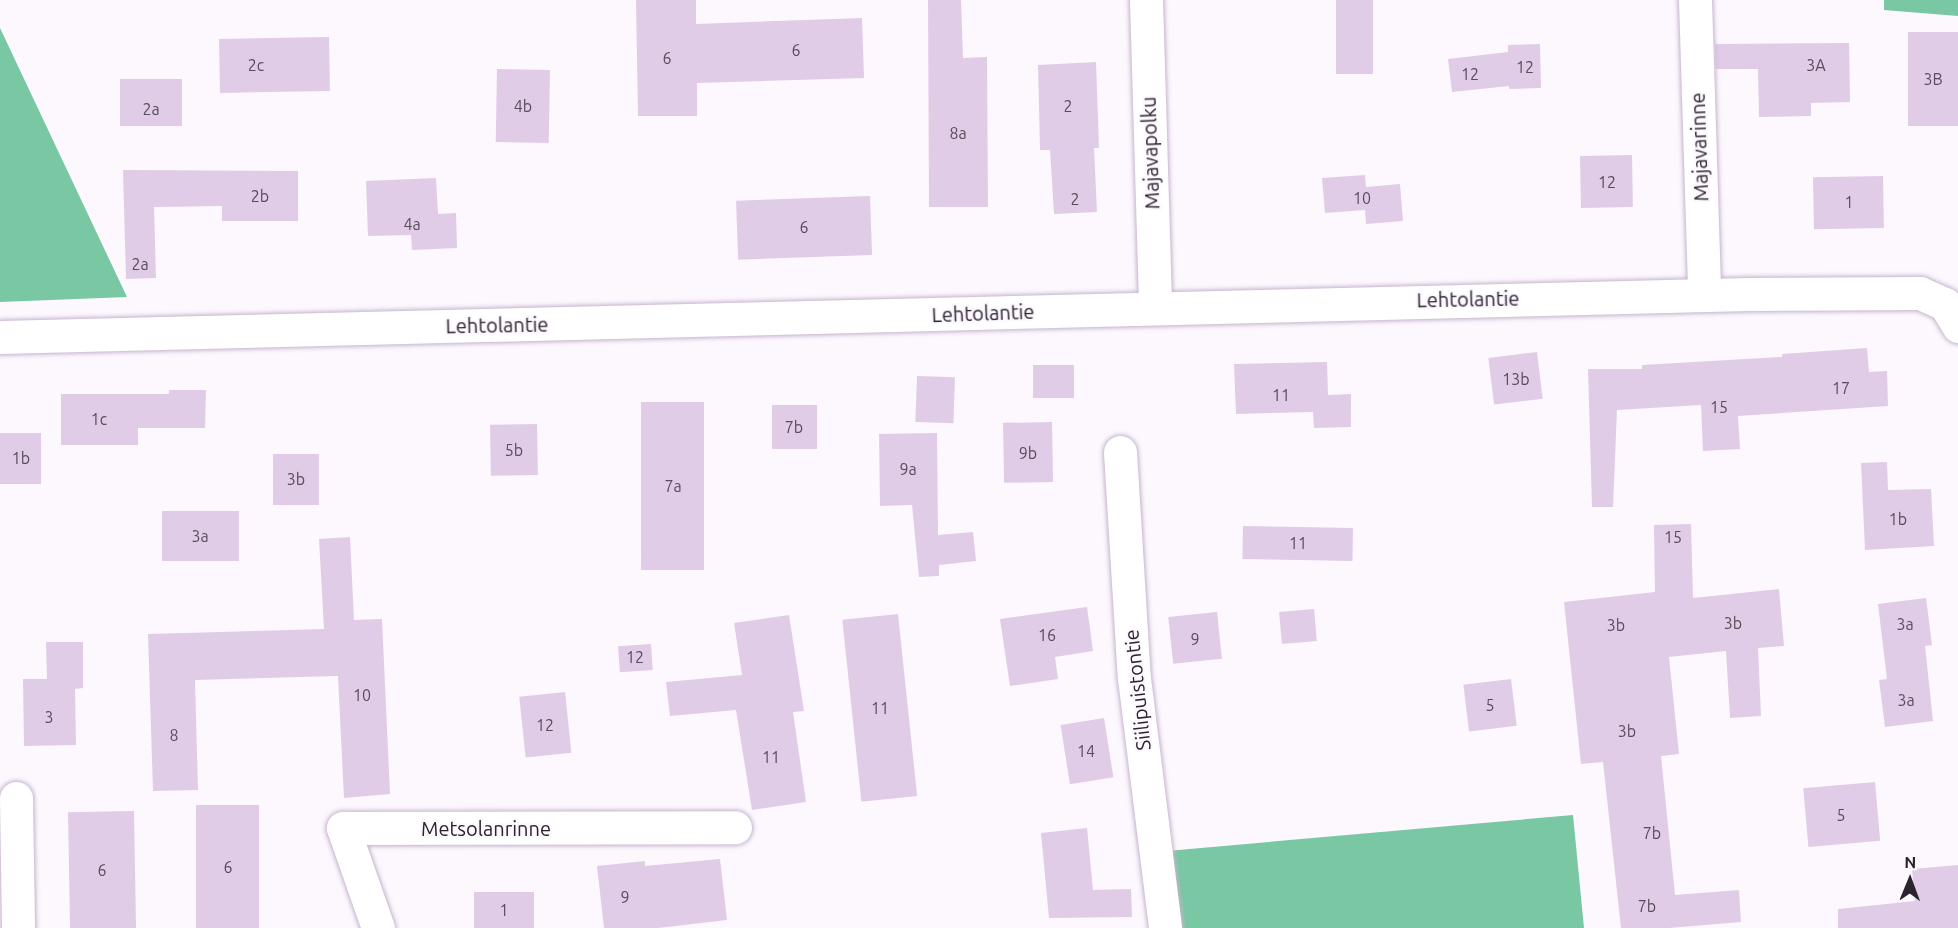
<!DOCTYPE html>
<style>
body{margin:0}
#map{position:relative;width:1958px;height:928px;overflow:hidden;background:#fcf8fe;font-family:Ubuntu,sans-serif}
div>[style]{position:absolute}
.forest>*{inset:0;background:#79c7a3}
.building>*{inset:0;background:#e0cce7;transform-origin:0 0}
.roads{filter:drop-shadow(0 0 2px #c7b4ce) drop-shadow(0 0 2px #c7b4ce)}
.minor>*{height:33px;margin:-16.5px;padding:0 16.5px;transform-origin:16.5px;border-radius:16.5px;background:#fff}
span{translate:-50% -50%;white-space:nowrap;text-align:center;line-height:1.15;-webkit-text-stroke:4.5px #fcf8fe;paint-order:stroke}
.number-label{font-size:16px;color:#584d5c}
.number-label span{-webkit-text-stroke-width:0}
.street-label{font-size:20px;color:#2b232e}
.north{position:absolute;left:1880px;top:850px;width:60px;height:60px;-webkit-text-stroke:4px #fcf8fe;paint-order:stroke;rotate:1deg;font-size:16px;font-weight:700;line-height:24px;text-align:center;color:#2b232e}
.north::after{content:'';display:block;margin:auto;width:21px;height:27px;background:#2b232e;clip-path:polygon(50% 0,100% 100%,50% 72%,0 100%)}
</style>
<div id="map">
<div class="forest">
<i style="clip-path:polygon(1884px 0,1958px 0,1958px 16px,1884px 10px)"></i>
<i style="clip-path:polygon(0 28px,127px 297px,0 302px)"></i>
<i style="clip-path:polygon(1573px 815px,1584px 928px,1175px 928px,1167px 851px)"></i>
</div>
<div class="building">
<i style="clip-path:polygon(636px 0,696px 0,696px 24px,862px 18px,864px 78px,697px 83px,697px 116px,638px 116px)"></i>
<i style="clip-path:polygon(928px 0,961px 0,963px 58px,987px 57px,988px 207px,929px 207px)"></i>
<i style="left:1336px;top:0;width:37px;height:74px"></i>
<i style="left:1958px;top:32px;width:94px;height:50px;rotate:90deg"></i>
<i style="left:329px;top:37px;width:54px;height:110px;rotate:89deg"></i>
<i style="clip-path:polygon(1849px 43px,1850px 102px,1811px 103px,1811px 116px,1759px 117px,1758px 69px,1716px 69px,1715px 44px)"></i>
<i style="clip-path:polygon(1540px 44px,1541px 88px,1509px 89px,1509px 86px,1452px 92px,1448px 59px,1508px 52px,1508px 45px)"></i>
<i style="clip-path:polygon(1096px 62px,1099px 148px,1094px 148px,1097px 212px,1054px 214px,1050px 150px,1040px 150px,1038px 65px)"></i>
<i style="left:497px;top:69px;width:53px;height:73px;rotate:1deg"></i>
<i style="left:182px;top:79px;width:47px;height:62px;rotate:90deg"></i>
<i style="left:1632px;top:155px;width:52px;height:52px;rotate:89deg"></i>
<i style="clip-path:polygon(123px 170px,298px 171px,298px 221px,222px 221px,222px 206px,154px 207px,156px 278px,126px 279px)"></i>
<i style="clip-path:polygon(1365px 175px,1366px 187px,1400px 184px,1403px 221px,1366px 224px,1365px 210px,1325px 213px,1322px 178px)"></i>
<i style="left:1883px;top:176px;width:52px;height:70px;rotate:89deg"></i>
<i style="clip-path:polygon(436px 178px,438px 214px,456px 213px,457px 248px,412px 250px,411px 235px,368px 236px,366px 181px)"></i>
<i style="left:870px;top:196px;width:59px;height:134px;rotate:88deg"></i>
<i style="clip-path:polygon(1867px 348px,1869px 372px,1887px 371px,1888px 406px,1738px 416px,1740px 449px,1703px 451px,1701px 405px,1617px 410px,1613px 507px,1592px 507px,1588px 369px,1642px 369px,1642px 365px,1782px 357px,1782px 354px)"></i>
<i style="left:1537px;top:352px;width:47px;height:49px;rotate:83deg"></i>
<i style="clip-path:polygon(1327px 362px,1328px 395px,1351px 394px,1351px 427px,1314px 428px,1313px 412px,1236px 414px,1234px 364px)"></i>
<i style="left:1033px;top:365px;width:41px;height:33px"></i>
<i style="left:917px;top:376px;width:38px;height:46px;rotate:2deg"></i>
<i style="clip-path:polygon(169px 390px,206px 390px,205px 428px,138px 428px,138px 445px,61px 445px,61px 394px,169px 394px)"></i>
<i style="left:641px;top:402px;width:63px;height:168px"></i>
<i style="left:772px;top:405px;width:45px;height:44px"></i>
<i style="left:1052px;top:422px;width:60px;height:49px;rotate:89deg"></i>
<i style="left:537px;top:424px;width:51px;height:47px;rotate:89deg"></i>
<i style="left:0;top:433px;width:41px;height:51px"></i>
<i style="clip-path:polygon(937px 433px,938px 535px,973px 532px,976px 561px,939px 565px,939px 576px,919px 577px,912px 505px,880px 506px,879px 434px)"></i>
<i style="left:273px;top:454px;width:46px;height:51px"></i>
<i style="clip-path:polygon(1887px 462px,1888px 490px,1931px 489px,1934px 546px,1865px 550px,1861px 463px)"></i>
<i style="left:162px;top:511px;width:77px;height:50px"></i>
<i style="clip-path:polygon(1691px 524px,1693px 598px,1779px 589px,1784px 646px,1758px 648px,1761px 716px,1730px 718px,1726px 651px,1669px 657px,1679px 754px,1661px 756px,1675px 895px,1739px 890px,1741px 922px,1669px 928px,1621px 928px,1603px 762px,1581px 764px,1564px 602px,1655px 592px,1654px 525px)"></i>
<i style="left:1243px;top:526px;width:110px;height:33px;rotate:1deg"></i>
<i style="clip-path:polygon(350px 537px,354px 620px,382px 619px,390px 794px,344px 798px,338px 676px,195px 680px,198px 790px,153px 791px,148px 634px,324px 629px,319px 539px)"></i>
<i style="clip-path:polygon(1926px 598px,1932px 645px,1925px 646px,1933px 721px,1885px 727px,1879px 680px,1887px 679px,1878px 604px)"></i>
<i style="clip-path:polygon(1087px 607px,1093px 651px,1055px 657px,1058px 679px,1010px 686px,1000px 619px)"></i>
<i style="left:1314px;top:609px;width:32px;height:35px;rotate:85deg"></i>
<i style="left:1217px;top:612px;width:47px;height:49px;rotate:84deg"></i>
<i style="left:898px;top:614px;width:183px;height:56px;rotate:84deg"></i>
<i style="clip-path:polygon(789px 615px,804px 711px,793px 712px,806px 802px,752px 810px,736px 710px,670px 716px,666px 682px,742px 675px,734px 623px)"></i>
<i style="clip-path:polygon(46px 642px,83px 642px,83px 688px,75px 689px,76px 745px,24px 746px,23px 679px,47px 679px)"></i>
<i style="left:651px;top:644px;width:26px;height:33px;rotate:86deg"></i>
<i style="left:1511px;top:679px;width:47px;height:48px;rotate:83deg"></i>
<i style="left:565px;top:692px;width:61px;height:46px;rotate:84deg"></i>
<i style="left:1104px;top:718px;width:60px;height:44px;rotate:81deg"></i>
<i style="left:1875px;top:782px;width:59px;height:72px;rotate:85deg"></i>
<i style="left:259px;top:805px;width:123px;height:63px;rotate:90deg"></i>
<i style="left:134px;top:811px;width:117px;height:66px;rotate:89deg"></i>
<i style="clip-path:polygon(1087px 828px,1093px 890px,1131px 889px,1132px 917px,1049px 918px,1041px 833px)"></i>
<i style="clip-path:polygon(720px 859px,727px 920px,658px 928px,604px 928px,597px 866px,645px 861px,645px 866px)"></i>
<i style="clip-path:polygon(1958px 865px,1958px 928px,1838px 928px,1838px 909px,1915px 901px,1912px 869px)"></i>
<i style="left:474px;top:892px;width:60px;height:36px"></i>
</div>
<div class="roads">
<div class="minor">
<i style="left:1146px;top:0;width:307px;rotate:88.3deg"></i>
<i style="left:1695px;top:0;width:294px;rotate:88.2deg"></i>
<i style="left:0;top:337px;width:1749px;rotate:-1.41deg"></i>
<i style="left:1748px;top:294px;width:172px;rotate:-0.3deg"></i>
<i style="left:1920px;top:293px;width:27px;rotate:24deg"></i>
<i style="left:1945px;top:304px;width:26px;rotate:59deg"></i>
<i style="left:1120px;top:452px;width:226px;rotate:86.5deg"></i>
<i style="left:1134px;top:678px;width:252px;rotate:82.9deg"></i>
<i style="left:16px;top:798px;width:130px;rotate:89.1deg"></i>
<i style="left:378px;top:928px;width:106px;rotate:-109.3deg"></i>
<i style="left:343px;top:828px;width:392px;rotate:-0.1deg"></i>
</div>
</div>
<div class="number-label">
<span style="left:796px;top:50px">6</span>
<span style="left:667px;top:58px">6</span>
<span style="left:256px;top:65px">2c</span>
<span style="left:1816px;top:65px">3A</span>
<span style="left:1525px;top:67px">12</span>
<span style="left:1470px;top:74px">12</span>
<span style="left:1933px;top:79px">3B</span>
<span style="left:523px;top:106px">4b</span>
<span style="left:1068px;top:106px">2</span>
<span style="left:151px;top:109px">2a</span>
<span style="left:958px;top:133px">8a</span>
<span style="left:1607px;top:182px">12</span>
<span style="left:260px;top:196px">2b</span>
<span style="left:1362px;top:198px">10</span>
<span style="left:1075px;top:199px">2</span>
<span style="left:1849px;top:202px">1</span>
<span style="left:412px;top:224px">4a</span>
<span style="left:804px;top:227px">6</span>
<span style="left:140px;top:264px">2a</span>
<span style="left:1516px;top:379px">13b</span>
<span style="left:1841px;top:388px">17</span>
<span style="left:1281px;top:395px">11</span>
<span style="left:1719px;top:407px">15</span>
<span style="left:99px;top:419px">1c</span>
<span style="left:794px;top:427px">7b</span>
<span style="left:514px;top:450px">5b</span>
<span style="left:1028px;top:453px">9b</span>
<span style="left:21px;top:458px">1b</span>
<span style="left:908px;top:469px">9a</span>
<span style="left:296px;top:479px">3b</span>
<span style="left:673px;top:486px">7a</span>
<span style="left:1898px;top:519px">1b</span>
<span style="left:200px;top:536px">3a</span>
<span style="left:1673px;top:537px">15</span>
<span style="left:1298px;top:543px">11</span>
<span style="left:1733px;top:623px">3b</span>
<span style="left:1905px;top:624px">3a</span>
<span style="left:1616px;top:625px">3b</span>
<span style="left:1047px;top:635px">16</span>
<span style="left:1195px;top:639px">9</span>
<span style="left:635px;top:657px">12</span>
<span style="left:362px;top:695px">10</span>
<span style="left:1906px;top:700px">3a</span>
<span style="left:1490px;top:705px">5</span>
<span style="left:880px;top:708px">11</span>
<span style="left:49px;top:717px">3</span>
<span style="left:545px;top:725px">12</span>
<span style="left:1627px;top:731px">3b</span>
<span style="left:174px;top:735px">8</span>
<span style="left:1086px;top:751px">14</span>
<span style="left:771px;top:757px">11</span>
<span style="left:1841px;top:815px">5</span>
<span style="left:1652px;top:833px">7b</span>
<span style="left:228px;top:867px">6</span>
<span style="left:102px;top:870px">6</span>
<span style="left:625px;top:897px">9</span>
<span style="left:1647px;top:906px">7b</span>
<span style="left:504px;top:910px">1</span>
</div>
<div class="street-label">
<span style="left:1699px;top:147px;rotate:-92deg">Majavarinne</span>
<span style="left:1150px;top:153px;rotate:-92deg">Majavapolku</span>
<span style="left:1468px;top:299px;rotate:-1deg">Lehtolantie</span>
<span style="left:983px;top:313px;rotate:-2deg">Lehtolantie</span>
<span style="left:497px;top:325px;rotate:-1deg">Lehtolantie</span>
<span style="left:1137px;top:690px;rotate:-96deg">Siilipuistontie</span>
<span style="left:486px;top:828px">Metsolanrinne</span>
</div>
<div class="north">N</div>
</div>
